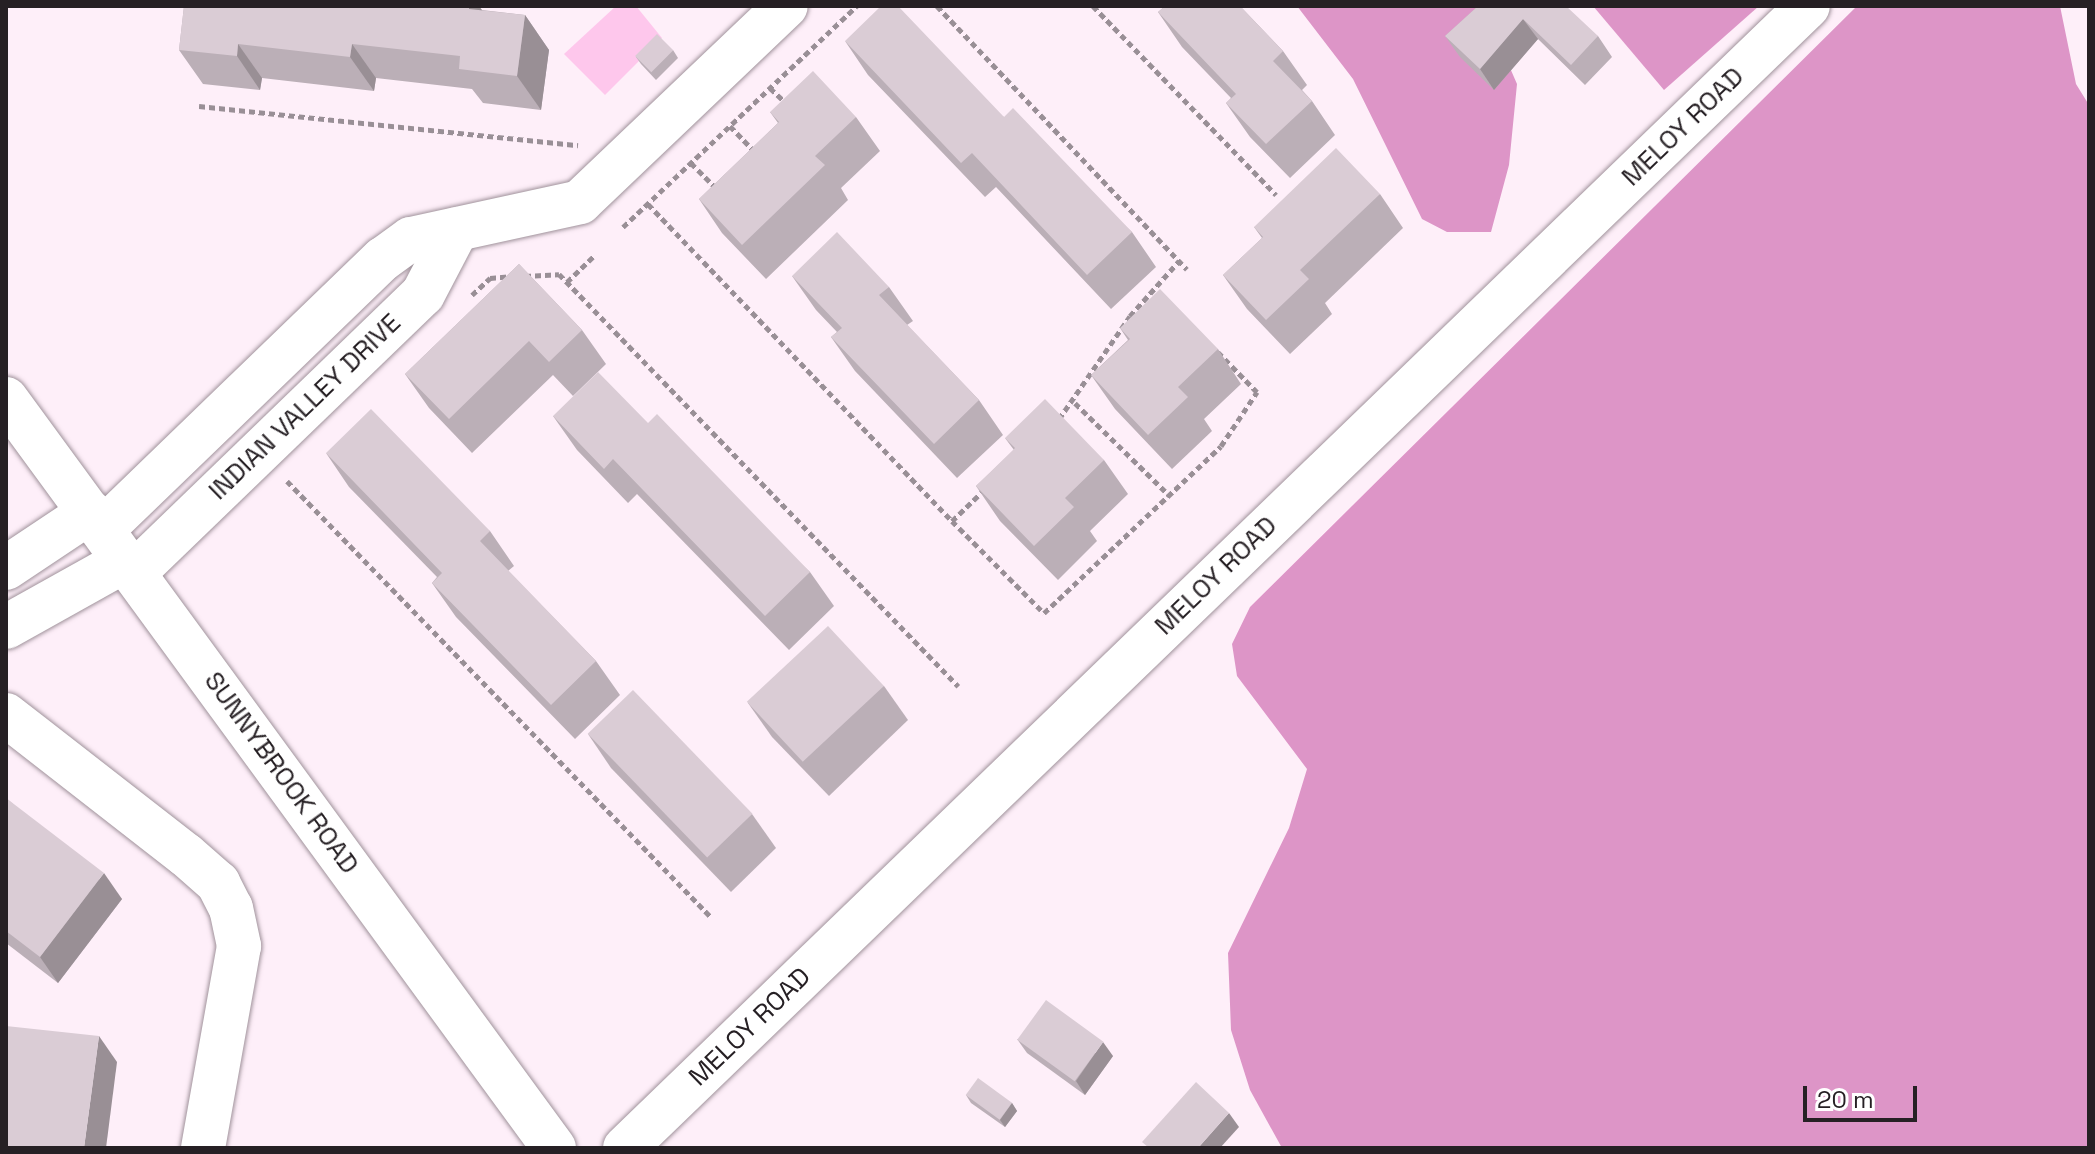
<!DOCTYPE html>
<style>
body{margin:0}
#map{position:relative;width:2095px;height:1154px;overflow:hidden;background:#feeff9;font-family:"Space Grotesk",sans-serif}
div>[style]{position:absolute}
.green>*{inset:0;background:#fec7ec}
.forest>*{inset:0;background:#dd95c7}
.path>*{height:5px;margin-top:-2.5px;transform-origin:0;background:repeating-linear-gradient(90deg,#998f96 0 6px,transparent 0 10px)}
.roads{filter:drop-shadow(0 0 2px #a0929b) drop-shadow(0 0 2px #a0929b)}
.minor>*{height:44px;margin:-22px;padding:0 22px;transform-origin:22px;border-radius:22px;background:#fff}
.wall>*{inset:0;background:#bbafb7}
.shaded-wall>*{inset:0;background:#998f95}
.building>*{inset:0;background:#daccd5;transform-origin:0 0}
span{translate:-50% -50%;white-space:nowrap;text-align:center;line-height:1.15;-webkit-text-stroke:6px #fff;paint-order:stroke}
.street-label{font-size:26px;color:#262024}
.frame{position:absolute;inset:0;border:8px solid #262024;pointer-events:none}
.scale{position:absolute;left:1803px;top:1086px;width:114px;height:36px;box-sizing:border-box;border:4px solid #262024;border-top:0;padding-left:10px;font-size:24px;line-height:28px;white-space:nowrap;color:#262024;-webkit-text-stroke:6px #fff;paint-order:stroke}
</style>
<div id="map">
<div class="green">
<i style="clip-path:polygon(616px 6px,636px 6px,662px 38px,605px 95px,564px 54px)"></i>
</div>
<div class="forest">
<i style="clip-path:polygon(1297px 6px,1483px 6px,1517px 84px,1509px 165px,1491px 232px,1447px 232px,1422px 219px,1353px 79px)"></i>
<i style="clip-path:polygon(1593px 6px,1759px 6px,1664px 90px)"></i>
<i style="clip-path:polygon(1857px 6px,2060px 6px,2076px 84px,2089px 105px,2089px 1148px,1282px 1148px,1250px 1090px,1231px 1030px,1228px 953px,1289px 828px,1307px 769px,1237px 676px,1232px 644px,1250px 607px)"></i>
</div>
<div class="path">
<i style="left:937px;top:6px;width:363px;rotate:46.5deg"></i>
<i style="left:1093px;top:6px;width:263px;rotate:45.9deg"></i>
<i style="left:770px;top:88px;width:23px;rotate:43deg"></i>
<i style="left:199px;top:106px;width:381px;rotate:5.9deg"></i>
<i style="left:730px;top:126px;width:35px;rotate:46deg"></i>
<i style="left:691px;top:163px;width:35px;rotate:45deg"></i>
<i style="left:648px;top:204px;width:439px;rotate:46.2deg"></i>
<i style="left:952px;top:521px;width:46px;rotate:-44.1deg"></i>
<i style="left:623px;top:227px;width:322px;rotate:-43.4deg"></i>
<i style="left:525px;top:276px;width:34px;rotate:-3deg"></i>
<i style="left:559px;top:274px;width:574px;rotate:45.92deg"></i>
<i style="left:567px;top:282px;width:37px;rotate:-44deg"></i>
<i style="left:472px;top:295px;width:25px;rotate:-43deg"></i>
<i style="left:490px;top:278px;width:21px;rotate:-5deg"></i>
<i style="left:1075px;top:403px;width:132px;rotate:44.4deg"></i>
<i style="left:1059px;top:419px;width:125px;rotate:-55.4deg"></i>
<i style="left:1130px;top:316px;width:74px;rotate:-48.3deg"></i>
<i style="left:287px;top:481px;width:607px;rotate:45.8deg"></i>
<i style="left:952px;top:521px;width:130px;rotate:45deg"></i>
<i style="left:1044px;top:613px;width:243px;rotate:-43.3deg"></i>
<i style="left:1221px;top:446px;width:65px;rotate:-56.3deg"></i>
<i style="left:1257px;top:392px;width:56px;rotate:-134.3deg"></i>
</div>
<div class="roads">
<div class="minor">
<i style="left:6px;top:399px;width:928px;rotate:53.81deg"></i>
<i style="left:103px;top:529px;width:389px;rotate:-44deg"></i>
<i style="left:383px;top:259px;width:34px;rotate:-36deg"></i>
<i style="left:411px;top:239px;width:173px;rotate:-12.3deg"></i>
<i style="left:580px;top:202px;width:284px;rotate:-43.6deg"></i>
<i style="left:6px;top:568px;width:101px;rotate:-33.7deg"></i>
<i style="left:135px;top:572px;width:400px;rotate:-44deg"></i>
<i style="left:423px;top:294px;width:73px;rotate:-62.4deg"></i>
<i style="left:6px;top:627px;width:137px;rotate:-29.2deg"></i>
<i style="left:6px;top:715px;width:228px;rotate:37.9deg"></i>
<i style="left:186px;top:855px;width:43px;rotate:41.2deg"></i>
<i style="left:218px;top:883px;width:28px;rotate:63deg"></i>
<i style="left:231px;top:908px;width:39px;rotate:78deg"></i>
<i style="left:239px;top:946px;width:205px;rotate:100.1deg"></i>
<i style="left:625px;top:1148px;width:1644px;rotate:-43.99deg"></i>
</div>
</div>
<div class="wall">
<i style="clip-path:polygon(184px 6px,479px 6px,482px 10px,525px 15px,549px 50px,541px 110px,483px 103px,472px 89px,376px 78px,374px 91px,262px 78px,260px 90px,203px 84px,179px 50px)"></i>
<i style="clip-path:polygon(1163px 6px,1240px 6px,1283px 51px,1307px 85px,1302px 90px,1312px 101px,1335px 135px,1290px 178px,1250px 137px,1226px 103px,1231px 98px,1182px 47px,1158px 12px,1164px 7px)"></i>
<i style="clip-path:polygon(1478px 6px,1598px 36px,1612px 57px,1585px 85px,1538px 39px,1494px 90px,1460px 57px,1445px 36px)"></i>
<i style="clip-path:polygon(845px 41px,1004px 117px,1132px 232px,1156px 267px,1111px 309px,996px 187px,985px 197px,868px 75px)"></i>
<i style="clip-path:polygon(673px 50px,678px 58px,656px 80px,641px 64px,636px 57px)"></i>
<i style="clip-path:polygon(770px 112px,856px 117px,880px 151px,841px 188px,848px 200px,766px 279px,722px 233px,699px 199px,778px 123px)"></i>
<i style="clip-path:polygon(1380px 194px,1403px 228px,1325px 303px,1332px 314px,1290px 354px,1247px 309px,1223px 275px,1262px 238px,1254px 227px)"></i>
<i style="clip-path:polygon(519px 264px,582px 330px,606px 364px,573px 396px,553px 375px,472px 453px,429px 408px,405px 374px)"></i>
<i style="clip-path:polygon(792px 276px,889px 287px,913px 321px,907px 325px,979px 400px,1003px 435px,957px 478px,855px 371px,831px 337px,837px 332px,816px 310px)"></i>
<i style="clip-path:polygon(1120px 328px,1218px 349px,1241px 384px,1204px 419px,1212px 431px,1172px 469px,1115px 409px,1091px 375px,1128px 340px)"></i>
<i style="clip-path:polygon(553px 416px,648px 423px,810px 572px,834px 606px,789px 650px,637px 494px,628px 503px,577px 450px)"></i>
<i style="clip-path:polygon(1005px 438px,1104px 460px,1128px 494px,1090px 531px,1097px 541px,1058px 580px,1000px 521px,976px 486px,1014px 450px)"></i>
<i style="clip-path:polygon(326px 453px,490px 531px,514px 566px,508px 571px,596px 661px,620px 695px,575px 739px,456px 617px,432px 583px,437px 577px,349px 487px)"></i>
<i style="clip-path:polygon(884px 686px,908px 720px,829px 796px,772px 737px,748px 703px)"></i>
<i style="clip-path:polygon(588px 734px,752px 814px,776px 848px,731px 892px,611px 768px)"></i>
<i style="clip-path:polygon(6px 798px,122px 899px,58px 983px,6px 943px)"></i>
<i style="clip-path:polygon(1017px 1039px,1113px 1056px,1085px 1095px,1027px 1053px)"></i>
<i style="clip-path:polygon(966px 1095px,1012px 1103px,1017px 1111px,1005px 1127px,971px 1103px)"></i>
</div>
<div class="shaded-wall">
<i style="clip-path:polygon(469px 6px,479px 6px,494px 28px,469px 9px)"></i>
<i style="clip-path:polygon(525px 15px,549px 50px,541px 110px,517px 76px)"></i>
<i style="clip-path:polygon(1523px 19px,1538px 39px,1494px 90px,1480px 69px)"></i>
<i style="clip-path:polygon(238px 44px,262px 78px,260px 90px,237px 56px)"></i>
<i style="clip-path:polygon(352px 44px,376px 78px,374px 91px,350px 57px)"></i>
<i style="clip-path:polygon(104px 873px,122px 899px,58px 983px,40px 957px)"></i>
<i style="clip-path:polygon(99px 1036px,117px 1062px,106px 1148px,84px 1148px)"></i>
<i style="clip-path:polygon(1103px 1042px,1113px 1056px,1085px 1095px,1076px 1081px)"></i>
<i style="clip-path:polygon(1012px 1103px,1017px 1111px,1005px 1127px,1000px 1120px)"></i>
<i style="clip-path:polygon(1229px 1113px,1239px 1127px,1220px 1148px,1198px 1148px)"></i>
</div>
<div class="building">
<i style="clip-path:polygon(184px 6px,469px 6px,469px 9px,525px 15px,517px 76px,459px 69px,460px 56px,352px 44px,350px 57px,238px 44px,237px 56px,179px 50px)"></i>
<i style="clip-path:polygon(881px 6px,898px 6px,1004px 117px,1013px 108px,1132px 232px,1087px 275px,972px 153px,961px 163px,845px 41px)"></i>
<i style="clip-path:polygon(1165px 6px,1240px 6px,1283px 51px,1273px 61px,1312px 101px,1266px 144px,1226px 103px,1236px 94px,1158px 12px)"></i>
<i style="clip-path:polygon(1478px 6px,1566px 6px,1598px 36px,1571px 65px,1523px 19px,1480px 69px,1445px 36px)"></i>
<i style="left:657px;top:34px;width:23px;height:31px;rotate:45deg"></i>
<i style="clip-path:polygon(813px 71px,856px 117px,815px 156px,825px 165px,742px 245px,699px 199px,779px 122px,770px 112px)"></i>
<i style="clip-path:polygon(1336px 148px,1380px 194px,1300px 270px,1309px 279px,1266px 320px,1223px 275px,1263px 237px,1254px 227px)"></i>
<i style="clip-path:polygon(837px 232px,889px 287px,879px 295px,979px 400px,934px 444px,831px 337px,842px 328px,792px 276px)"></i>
<i style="clip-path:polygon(519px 264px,582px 330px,549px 362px,529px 341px,449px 419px,405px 374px)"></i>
<i style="clip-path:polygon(1160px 289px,1218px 349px,1178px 387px,1188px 397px,1148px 435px,1091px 375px,1130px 339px,1120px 328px)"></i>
<i style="clip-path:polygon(598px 372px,648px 423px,657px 414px,810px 572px,765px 616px,613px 459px,604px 469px,553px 416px)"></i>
<i style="clip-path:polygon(1045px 399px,1104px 460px,1065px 498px,1074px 507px,1034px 546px,976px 486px,1015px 448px,1005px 438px)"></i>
<i style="clip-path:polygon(371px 409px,490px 531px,480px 541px,596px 661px,551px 705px,432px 583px,442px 573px,326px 453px)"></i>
<i style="left:828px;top:626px;width:82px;height:111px;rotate:47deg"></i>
<i style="left:633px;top:690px;width:172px;height:63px;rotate:46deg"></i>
<i style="clip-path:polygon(6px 798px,104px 873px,40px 957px,6px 931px)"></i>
<i style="left:1046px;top:1000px;width:71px;height:49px;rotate:36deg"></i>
<i style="clip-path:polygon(6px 1026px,99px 1036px,84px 1148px,6px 1148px)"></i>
<i style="left:978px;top:1078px;width:42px;height:21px;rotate:36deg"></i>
<i style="clip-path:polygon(1196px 1082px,1229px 1113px,1198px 1148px,1149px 1148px,1142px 1142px)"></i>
</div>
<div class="street-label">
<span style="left:1683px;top:127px;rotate:-44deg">MELOY ROAD</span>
<span style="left:305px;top:407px;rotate:-44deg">INDIAN VALLEY DRIVE</span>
<span style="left:1216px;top:576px;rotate:-44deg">MELOY ROAD</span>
<span style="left:281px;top:773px;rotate:54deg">SUNNYBROOK ROAD</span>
<span style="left:750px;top:1027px;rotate:-44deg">MELOY ROAD</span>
</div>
<div class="frame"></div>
<div class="scale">20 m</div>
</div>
